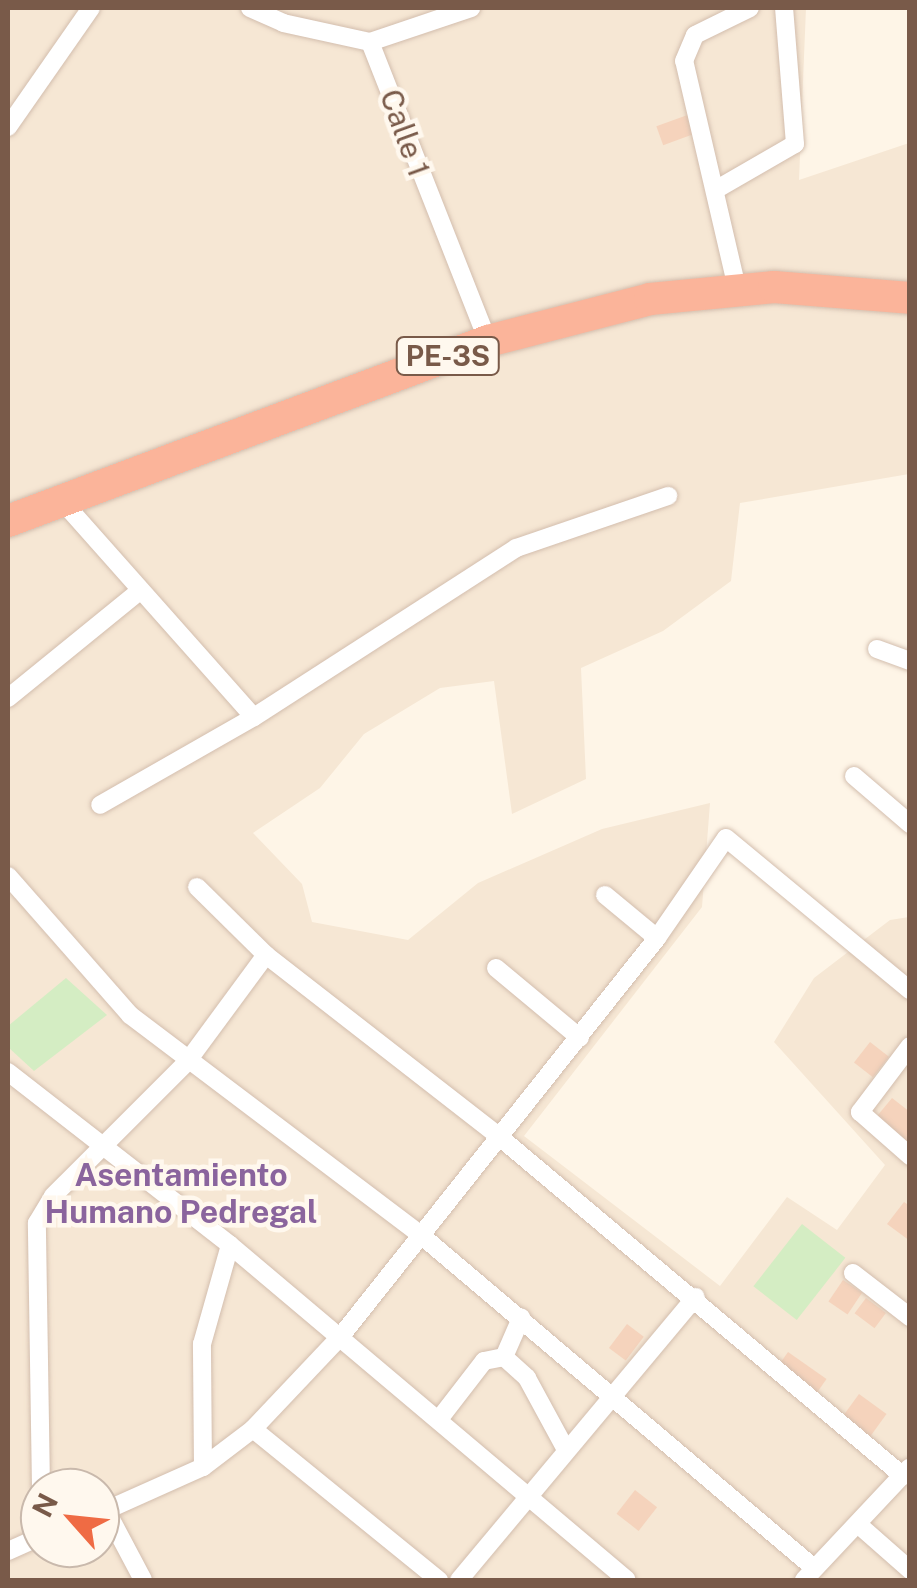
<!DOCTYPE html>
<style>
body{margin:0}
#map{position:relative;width:917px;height:1588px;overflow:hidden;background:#fef5e7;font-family:"Public Sans",sans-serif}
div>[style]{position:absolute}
.residential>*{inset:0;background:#f6e7d4}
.green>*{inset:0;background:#d4edc3;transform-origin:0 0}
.building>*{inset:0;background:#f5d3bc;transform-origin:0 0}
.roads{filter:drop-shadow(0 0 2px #d3beae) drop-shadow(0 0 2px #d3beae)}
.street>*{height:18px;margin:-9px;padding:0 9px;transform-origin:9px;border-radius:9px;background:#fff}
.highway>*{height:32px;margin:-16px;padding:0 16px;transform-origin:16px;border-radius:16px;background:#fbb49a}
span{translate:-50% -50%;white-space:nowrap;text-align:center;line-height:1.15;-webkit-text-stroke:9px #fff8ee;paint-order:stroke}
.shield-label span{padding:2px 8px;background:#fff8ee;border:2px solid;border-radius:8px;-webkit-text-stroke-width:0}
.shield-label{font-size:28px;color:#795a49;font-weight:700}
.street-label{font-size:30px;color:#795a49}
.neighbourhood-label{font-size:32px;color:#8a649d;font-weight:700}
.frame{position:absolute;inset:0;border:10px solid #795a49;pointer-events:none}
.north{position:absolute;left:20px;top:1468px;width:100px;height:100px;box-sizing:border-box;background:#fff8ee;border:2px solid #c9b9ac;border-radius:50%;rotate:297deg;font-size:28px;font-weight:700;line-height:40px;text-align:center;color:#795a49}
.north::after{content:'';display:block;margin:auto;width:35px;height:45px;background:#ef6b44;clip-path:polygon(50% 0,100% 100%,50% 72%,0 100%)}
</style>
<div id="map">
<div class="residential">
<i style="clip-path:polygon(evenodd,8px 8px,806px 8px,799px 180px,909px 143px,909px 474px,740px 503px,731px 581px,663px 631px,581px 668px,586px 779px,512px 814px,494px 681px,440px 688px,364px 734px,320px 788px,253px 833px,302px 884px,312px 922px,408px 940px,478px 883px,602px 829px,710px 803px,702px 907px,524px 1136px,720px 1286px,787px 1197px,837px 1230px,885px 1165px,774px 1042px,814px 978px,890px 920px,909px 917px,909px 1580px,8px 1580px,8px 8px,40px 1488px,100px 1488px,100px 1548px,40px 1548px,40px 1488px)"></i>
</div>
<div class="green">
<i style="clip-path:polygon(66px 978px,107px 1015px,34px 1071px,8px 1047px,8px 1026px)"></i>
<i style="left:802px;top:1224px;width:55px;height:79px;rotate:38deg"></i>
</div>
<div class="building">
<i style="left:693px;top:113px;width:20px;height:39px;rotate:70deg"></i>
<i style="left:870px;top:1042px;width:24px;height:26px;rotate:38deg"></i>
<i style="clip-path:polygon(892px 1098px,910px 1112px,910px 1149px,873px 1121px)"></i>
<i style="clip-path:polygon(904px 1202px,910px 1206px,910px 1241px,887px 1224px)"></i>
<i style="left:843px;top:1280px;width:23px;height:26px;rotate:34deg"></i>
<i style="left:866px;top:1298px;width:25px;height:19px;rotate:37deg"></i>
<i style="left:627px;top:1324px;width:21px;height:30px;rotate:37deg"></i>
<i style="left:788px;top:1352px;width:47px;height:18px;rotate:35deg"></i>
<i style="left:859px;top:1394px;width:34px;height:33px;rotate:36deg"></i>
<i style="left:635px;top:1490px;width:28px;height:30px;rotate:38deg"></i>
</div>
<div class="roads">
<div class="street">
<i style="left:250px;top:8px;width:36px;rotate:24deg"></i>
<i style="left:283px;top:23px;width:89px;rotate:12.3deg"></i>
<i style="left:370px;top:42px;width:321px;rotate:68.5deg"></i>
<i style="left:370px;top:42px;width:107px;rotate:-18.6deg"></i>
<i style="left:8px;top:127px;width:145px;rotate:-55.1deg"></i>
<i style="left:717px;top:189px;width:90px;rotate:-30deg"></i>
<i style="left:795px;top:144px;width:136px;rotate:-94.6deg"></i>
<i style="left:737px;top:288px;width:233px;rotate:-103.1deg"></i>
<i style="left:684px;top:61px;width:28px;rotate:-67deg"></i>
<i style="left:695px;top:35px;width:61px;rotate:-26.1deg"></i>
<i style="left:62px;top:501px;width:289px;rotate:48.4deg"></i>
<i style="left:254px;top:717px;width:177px;rotate:150.3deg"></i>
<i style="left:877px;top:649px;width:35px;rotate:20deg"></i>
<i style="left:8px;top:698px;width:166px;rotate:-39.1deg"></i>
<i style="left:254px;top:717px;width:312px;rotate:-32.8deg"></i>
<i style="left:516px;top:548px;width:161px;rotate:-18.9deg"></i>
<i style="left:854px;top:776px;width:74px;rotate:40.6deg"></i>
<i style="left:8px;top:876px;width:185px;rotate:48.7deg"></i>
<i style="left:130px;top:1015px;width:366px;rotate:37.1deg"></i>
<i style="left:422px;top:1236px;width:514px;rotate:40.26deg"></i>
<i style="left:197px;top:887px;width:97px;rotate:44.6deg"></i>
<i style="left:266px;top:955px;width:299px;rotate:37.9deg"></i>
<i style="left:502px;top:1139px;width:524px;rotate:40.04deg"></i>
<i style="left:605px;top:895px;width:67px;rotate:39.6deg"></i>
<i style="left:496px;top:968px;width:109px;rotate:39.8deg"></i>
<i style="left:910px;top:1046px;width:83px;rotate:127.1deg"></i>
<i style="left:860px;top:1112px;width:67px;rotate:41.3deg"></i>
<i style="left:8px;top:1072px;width:281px;rotate:37.9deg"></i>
<i style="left:230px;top:1245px;width:519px;rotate:40.16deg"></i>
<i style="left:853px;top:1273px;width:72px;rotate:37.7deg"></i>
<i style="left:504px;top:1357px;width:43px;rotate:-66.4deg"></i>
<i style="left:440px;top:1418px;width:72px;rotate:-52.3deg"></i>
<i style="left:484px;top:1361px;width:20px;rotate:-11deg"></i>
<i style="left:504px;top:1357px;width:31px;rotate:42deg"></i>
<i style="left:527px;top:1378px;width:80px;rotate:61.5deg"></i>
<i style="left:253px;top:1429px;width:240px;rotate:39.1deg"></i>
<i style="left:203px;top:1467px;width:123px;rotate:-90.5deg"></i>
<i style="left:202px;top:1344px;width:103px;rotate:-74.2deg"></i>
<i style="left:41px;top:1488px;width:265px;rotate:-90.9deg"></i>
<i style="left:37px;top:1223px;width:31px;rotate:-59deg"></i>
<i style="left:53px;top:1196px;width:190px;rotate:-45deg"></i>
<i style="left:187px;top:1062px;width:133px;rotate:-53.6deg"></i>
<i style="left:106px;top:1510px;width:79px;rotate:62.1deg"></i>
<i style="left:100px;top:1513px;width:113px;rotate:-24.1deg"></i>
<i style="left:203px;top:1467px;width:63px;rotate:-37.2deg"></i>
<i style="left:253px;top:1429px;width:128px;rotate:-46.6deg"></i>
<i style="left:341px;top:1336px;width:508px;rotate:-51.55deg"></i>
<i style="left:657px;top:938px;width:121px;rotate:-55.4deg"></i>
<i style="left:726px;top:838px;width:239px;rotate:39.6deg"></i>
<i style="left:860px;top:1526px;width:67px;rotate:41.3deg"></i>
<i style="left:8px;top:1551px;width:35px;rotate:-24deg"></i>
<i style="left:459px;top:1580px;width:369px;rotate:-50.1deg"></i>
<i style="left:804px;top:1580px;width:154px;rotate:-46.8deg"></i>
</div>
<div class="highway">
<i style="left:8px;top:521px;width:513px;rotate:-20.56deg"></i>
<i style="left:488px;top:341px;width:167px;rotate:-14.5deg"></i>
<i style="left:650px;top:299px;width:125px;rotate:-5.5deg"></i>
<i style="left:774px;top:287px;width:136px;rotate:4.6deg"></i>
</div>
</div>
<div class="shield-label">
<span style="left:448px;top:356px">PE-3S</span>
</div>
<div class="street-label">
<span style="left:405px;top:133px;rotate:70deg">Calle 1</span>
</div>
<div class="neighbourhood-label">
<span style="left:181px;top:1194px">Asentamiento<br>Humano Pedregal</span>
</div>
<div class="frame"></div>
<div class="north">N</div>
</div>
